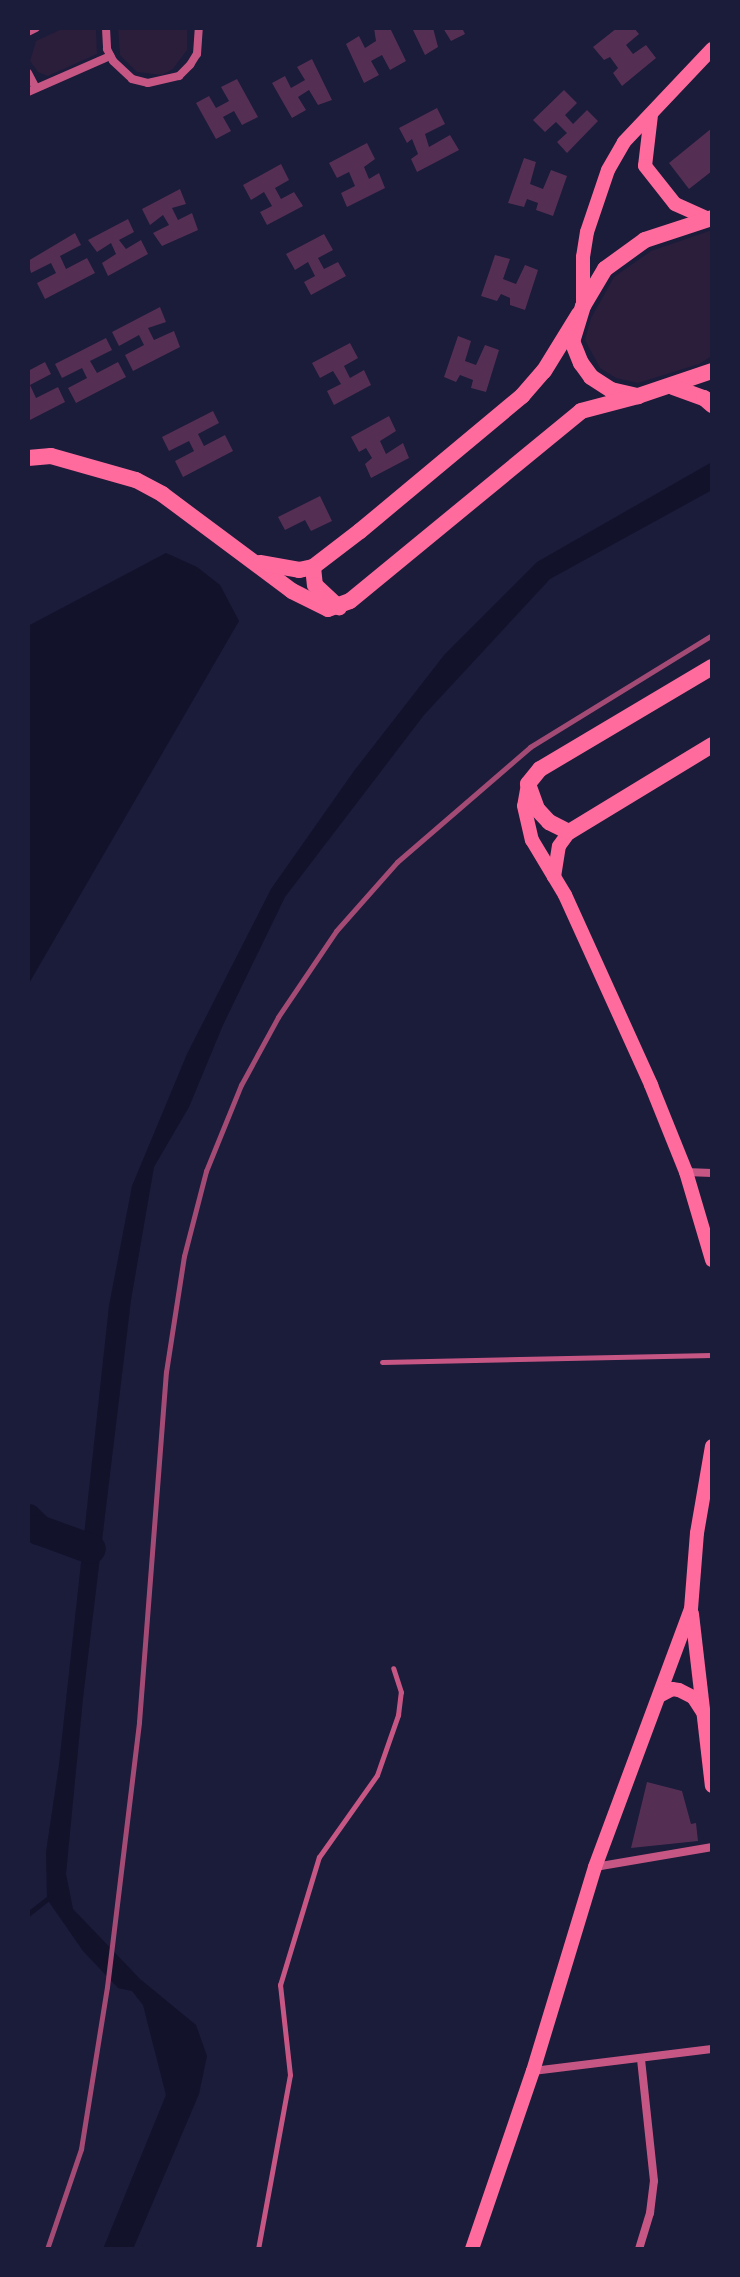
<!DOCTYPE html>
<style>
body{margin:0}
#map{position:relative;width:740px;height:2277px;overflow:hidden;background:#1b1b3a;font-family:"DejaVu Sans",sans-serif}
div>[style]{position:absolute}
.green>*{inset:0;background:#2a1e3b}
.water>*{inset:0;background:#12122b}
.stream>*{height:5px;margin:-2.5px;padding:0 2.5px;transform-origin:2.5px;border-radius:2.5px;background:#12122b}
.river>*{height:30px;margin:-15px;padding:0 15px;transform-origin:15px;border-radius:15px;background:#12122b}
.building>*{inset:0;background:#542f53}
.service>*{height:5px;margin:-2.5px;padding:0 2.5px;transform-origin:2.5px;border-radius:2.5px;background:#c65784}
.minor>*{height:8px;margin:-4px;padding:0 4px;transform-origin:4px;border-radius:4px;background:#c65784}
.secondary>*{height:14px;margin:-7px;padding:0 7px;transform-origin:7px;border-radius:7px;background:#ff6b9d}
.primary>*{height:16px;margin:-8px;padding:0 8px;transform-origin:8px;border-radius:8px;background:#ff6b9d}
.rail>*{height:5px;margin:-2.5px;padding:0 2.5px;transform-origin:2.5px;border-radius:2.5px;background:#a44b75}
span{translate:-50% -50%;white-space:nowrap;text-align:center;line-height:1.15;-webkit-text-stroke:8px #1b1b3a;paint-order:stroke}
.frame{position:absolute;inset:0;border:30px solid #1b1b3a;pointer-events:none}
</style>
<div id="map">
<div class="green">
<i style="clip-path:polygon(64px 28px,96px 28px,97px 54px,48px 76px,38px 72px,30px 61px,36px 41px)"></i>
<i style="clip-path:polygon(118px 28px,187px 28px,187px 50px,173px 69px,162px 75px,137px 72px,120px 55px)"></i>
<i style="clip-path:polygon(712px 230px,712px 356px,699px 364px,638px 383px,616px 378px,600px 368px,585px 340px,591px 318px,614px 277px,651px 251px)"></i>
</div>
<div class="water">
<i style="clip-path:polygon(712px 462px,712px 490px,550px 579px,424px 715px,285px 897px,223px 1025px,189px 1107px,154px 1167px,131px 1300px,83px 1698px,66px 1874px,73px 1909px,140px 1979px,196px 2025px,207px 2056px,199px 2094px,133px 2249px,103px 2249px,166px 2095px,143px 2005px,132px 1991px,118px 1988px,83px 1951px,47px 1899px,46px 1852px,59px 1765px,109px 1306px,132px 1186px,187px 1054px,271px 889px,354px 771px,445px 654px,537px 562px)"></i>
<i style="clip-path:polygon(166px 553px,197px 567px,220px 585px,239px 621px,28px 985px,28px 626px)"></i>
</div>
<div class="stream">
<i style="left:28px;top:1914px;width:29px;rotate:-38deg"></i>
</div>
<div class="river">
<i style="left:28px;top:1519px;width:16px;rotate:45deg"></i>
<i style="left:39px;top:1530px;width:55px;rotate:20.1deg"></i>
</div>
<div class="building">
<i style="clip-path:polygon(374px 28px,390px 28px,406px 61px,390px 70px,382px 55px,371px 61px,379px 75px,364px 83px,346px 44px,359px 36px,365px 48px,376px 41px)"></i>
<i style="clip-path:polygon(412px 28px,433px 28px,438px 47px,425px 55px)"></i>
<i style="clip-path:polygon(443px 28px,462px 28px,465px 34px,451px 41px)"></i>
<i style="clip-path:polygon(617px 28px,634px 28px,639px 34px,626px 45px,633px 54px,646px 45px,656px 58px,622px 86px,613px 73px,618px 68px,610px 57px,604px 60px,593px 47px)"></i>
<i style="clip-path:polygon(312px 59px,332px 100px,318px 105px,309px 90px,298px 97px,306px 110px,292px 118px,272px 83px,285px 76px,291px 88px,305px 80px,297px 67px)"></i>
<i style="clip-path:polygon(237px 79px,258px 117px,242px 125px,234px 111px,223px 117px,231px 131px,216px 139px,196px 103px,209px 96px,216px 108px,229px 101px,221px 87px)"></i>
<i style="clip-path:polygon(564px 90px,577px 103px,565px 115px,573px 124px,587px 110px,598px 121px,567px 153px,557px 142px,567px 133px,556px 122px,545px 132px,533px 120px)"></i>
<i style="clip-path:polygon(437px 108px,445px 124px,425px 134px,429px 147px,450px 135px,459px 150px,417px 172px,411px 159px,418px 154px,412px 139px,407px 143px,399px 128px)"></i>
<i style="clip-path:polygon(712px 128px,712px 171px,689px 189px,669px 163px)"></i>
<i style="clip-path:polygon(367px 143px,375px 159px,364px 167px,369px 179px,379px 173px,385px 188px,347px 207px,341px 193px,355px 186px,349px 172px,337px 178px,329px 163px)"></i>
<i style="clip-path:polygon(524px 158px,536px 162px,530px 184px,543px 189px,551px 170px,567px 176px,553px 216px,536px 210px,538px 203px,527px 199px,524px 207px,508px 203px)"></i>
<i style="clip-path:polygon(281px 164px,289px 180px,275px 188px,281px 199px,294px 192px,303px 206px,267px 225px,260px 212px,272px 206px,264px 192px,251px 200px,243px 185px)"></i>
<i style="clip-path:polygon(180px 189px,186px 204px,172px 208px,178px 220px,192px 213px,198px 230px,162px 246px,153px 233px,169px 225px,163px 215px,150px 225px,142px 209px)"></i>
<i style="clip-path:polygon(128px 219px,134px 232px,119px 240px,126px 249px,141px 240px,148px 254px,108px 276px,102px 263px,116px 254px,111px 243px,97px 252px,88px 240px)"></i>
<i style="clip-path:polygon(75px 233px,81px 245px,60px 256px,66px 269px,87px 258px,95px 273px,45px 299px,37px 283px,56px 273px,51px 263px,31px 273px,28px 261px)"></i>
<i style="clip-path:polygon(324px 234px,333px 250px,318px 258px,324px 269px,338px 262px,346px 276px,311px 295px,304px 282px,315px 276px,308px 262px,295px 270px,286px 254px)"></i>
<i style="clip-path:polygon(495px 255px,510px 259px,503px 279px,516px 284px,525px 265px,538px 270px,525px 310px,510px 305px,510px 298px,501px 294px,497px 301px,481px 296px)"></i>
<i style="clip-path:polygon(160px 307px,166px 322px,148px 328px,154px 340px,174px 331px,180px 347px,133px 371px,125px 355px,144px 345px,139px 335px,119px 346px,112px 332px)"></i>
<i style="clip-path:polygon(458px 336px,471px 341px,465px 361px,476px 365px,485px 345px,499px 350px,486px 392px,471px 388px,473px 380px,460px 375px,456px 382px,444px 377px)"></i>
<i style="clip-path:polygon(106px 338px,112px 350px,90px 361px,97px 373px,118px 362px,126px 377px,76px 403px,68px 388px,87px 378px,82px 368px,62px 378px,55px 364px)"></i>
<i style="clip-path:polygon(350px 343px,358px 358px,344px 366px,350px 378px,364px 370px,371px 385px,334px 405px,327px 391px,341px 384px,333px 371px,320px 378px,312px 363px)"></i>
<i style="clip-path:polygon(45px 362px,51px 374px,30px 385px,36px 398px,58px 387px,65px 402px,28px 421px,28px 371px)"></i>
<i style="clip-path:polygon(213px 411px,219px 423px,198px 434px,204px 446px,225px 435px,233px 451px,183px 477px,175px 461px,194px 451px,189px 441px,169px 451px,162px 437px)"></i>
<i style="clip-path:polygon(389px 416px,396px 431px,380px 441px,386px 454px,403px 443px,409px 458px,371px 478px,365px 464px,372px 458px,366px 448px,359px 452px,351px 437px)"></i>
<i style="clip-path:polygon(320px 496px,332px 521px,311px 531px,305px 520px,285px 530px,278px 517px)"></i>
<i style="clip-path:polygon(647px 1782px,682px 1791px,691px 1824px,696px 1823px,698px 1841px,631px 1848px)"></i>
</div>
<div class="service">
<i style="left:382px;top:1362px;width:330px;rotate:-1.2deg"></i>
<i style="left:258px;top:2249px;width:177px;rotate:-79.6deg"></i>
<i style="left:290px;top:2075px;width:91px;rotate:-96.3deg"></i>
<i style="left:280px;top:1985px;width:134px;rotate:-73.1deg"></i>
<i style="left:319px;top:1857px;width:100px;rotate:-54.7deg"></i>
<i style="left:377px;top:1775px;width:64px;rotate:-70.7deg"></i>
<i style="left:398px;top:1715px;width:23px;rotate:-83deg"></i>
<i style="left:401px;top:1692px;width:25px;rotate:-108deg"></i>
</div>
<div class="minor">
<i style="left:106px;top:28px;width:21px;rotate:87deg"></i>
<i style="left:107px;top:49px;width:13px;rotate:63deg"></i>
<i style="left:113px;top:61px;width:26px;rotate:43deg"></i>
<i style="left:132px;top:79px;width:16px;rotate:14deg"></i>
<i style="left:148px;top:83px;width:32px;rotate:-13deg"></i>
<i style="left:179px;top:76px;width:16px;rotate:-45deg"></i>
<i style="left:190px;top:65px;width:13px;rotate:-58deg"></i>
<i style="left:197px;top:54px;width:26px;rotate:-86deg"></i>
<i style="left:28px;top:32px;width:9px;rotate:-27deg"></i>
<i style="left:28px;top:73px;width:17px;rotate:62deg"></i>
<i style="left:28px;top:92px;width:90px;rotate:-23.7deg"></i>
<i style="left:686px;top:1172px;width:26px;rotate:2deg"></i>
<i style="left:595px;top:1867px;width:119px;rotate:-9.7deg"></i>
<i style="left:533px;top:2071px;width:180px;rotate:-7deg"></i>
<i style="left:639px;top:2249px;width:38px;rotate:-73deg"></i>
<i style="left:650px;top:2213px;width:32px;rotate:-83deg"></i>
<i style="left:654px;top:2181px;width:122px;rotate:-96.1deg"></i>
</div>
<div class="secondary">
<i style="left:651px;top:115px;width:51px;rotate:96.7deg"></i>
<i style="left:645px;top:166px;width:48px;rotate:51.7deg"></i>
<i style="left:675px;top:204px;width:34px;rotate:24deg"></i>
<i style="left:583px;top:306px;width:49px;rotate:-90deg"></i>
<i style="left:583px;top:257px;width:25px;rotate:-81deg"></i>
<i style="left:587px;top:232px;width:65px;rotate:-71.3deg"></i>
<i style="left:608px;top:170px;width:32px;rotate:-60deg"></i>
<i style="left:624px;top:142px;width:128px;rotate:-46.6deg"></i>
<i style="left:528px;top:784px;width:22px;rotate:100deg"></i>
<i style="left:524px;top:806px;width:35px;rotate:77deg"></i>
<i style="left:532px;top:840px;width:64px;rotate:59deg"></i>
<i style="left:565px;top:895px;width:209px;rotate:65.6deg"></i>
<i style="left:651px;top:1085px;width:94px;rotate:68.1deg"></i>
<i style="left:686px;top:1172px;width:92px;rotate:73.5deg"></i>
<i style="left:554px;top:877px;width:31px;rotate:-81deg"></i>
<i style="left:559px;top:846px;width:17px;rotate:-54deg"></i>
<i style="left:692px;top:1614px;width:173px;rotate:83.4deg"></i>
<i style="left:659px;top:1696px;width:15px;rotate:-28deg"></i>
<i style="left:672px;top:1689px;width:7px;rotate:8deg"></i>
<i style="left:679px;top:1690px;width:16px;rotate:27deg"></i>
<i style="left:693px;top:1697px;width:17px;rotate:57deg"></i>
<i style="left:472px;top:2249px;width:188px;rotate:-71.1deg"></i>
<i style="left:533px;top:2071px;width:213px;rotate:-73.1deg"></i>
<i style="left:595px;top:1867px;width:275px;rotate:-69.6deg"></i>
<i style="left:691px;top:1609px;width:76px;rotate:-85.5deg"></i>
<i style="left:697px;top:1533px;width:88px;rotate:-80.2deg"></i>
</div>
<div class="primary">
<i style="left:712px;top:218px;width:71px;rotate:161.8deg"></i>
<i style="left:645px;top:240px;width:49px;rotate:144.1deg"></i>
<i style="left:605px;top:269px;width:43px;rotate:120.7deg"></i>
<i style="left:583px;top:306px;width:37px;rotate:107deg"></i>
<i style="left:572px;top:341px;width:24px;rotate:68deg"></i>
<i style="left:581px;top:363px;width:17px;rotate:54deg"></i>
<i style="left:591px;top:377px;width:24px;rotate:33deg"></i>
<i style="left:611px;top:390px;width:28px;rotate:13deg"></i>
<i style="left:638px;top:396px;width:78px;rotate:-18.7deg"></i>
<i style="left:673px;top:387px;width:33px;rotate:20deg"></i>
<i style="left:704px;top:398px;width:11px;rotate:41deg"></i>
<i style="left:28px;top:458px;width:23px;rotate:-5deg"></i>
<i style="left:51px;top:456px;width:88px;rotate:15.8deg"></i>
<i style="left:136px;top:480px;width:30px;rotate:28deg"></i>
<i style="left:162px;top:494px;width:162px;rotate:36.7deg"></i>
<i style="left:292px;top:591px;width:40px;rotate:26.6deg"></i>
<i style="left:328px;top:609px;width:23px;rotate:-20deg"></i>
<i style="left:350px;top:601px;width:299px;rotate:-39.4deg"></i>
<i style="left:581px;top:411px;width:59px;rotate:-14.7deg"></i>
<i style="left:260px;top:563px;width:40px;rotate:10deg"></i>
<i style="left:299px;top:570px;width:14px;rotate:-12deg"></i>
<i style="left:313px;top:567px;width:59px;rotate:-37.5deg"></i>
<i style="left:360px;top:531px;width:211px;rotate:-39.8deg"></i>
<i style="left:522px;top:396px;width:33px;rotate:-49deg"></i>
<i style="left:544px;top:371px;width:67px;rotate:-58.4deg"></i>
<i style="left:313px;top:567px;width:18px;rotate:84deg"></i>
<i style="left:315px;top:585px;width:33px;rotate:43deg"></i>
<i style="left:712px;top:667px;width:200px;rotate:149.3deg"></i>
<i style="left:540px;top:769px;width:19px;rotate:129deg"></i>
<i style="left:528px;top:784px;width:27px;rotate:70deg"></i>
<i style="left:537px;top:809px;width:18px;rotate:47deg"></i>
<i style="left:549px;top:822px;width:22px;rotate:27deg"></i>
<i style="left:569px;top:832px;width:167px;rotate:-31.3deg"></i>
</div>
<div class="rail">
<i style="left:47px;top:2249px;width:106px;rotate:-71.2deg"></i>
<i style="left:81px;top:2149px;width:164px;rotate:-80.9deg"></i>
<i style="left:107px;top:1987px;width:267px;rotate:-83.1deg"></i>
<i style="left:139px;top:1722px;width:351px;rotate:-85.6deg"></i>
<i style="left:166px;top:1372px;width:117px;rotate:-81.2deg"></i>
<i style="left:184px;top:1256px;width:88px;rotate:-75.5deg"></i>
<i style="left:206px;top:1171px;width:93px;rotate:-67.9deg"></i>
<i style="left:241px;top:1085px;width:77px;rotate:-61.4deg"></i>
<i style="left:278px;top:1017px;width:104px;rotate:-56deg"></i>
<i style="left:336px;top:931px;width:92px;rotate:-48.5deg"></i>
<i style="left:397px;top:862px;width:176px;rotate:-40.8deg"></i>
<i style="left:530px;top:747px;width:214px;rotate:-31.6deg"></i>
</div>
<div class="frame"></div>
</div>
